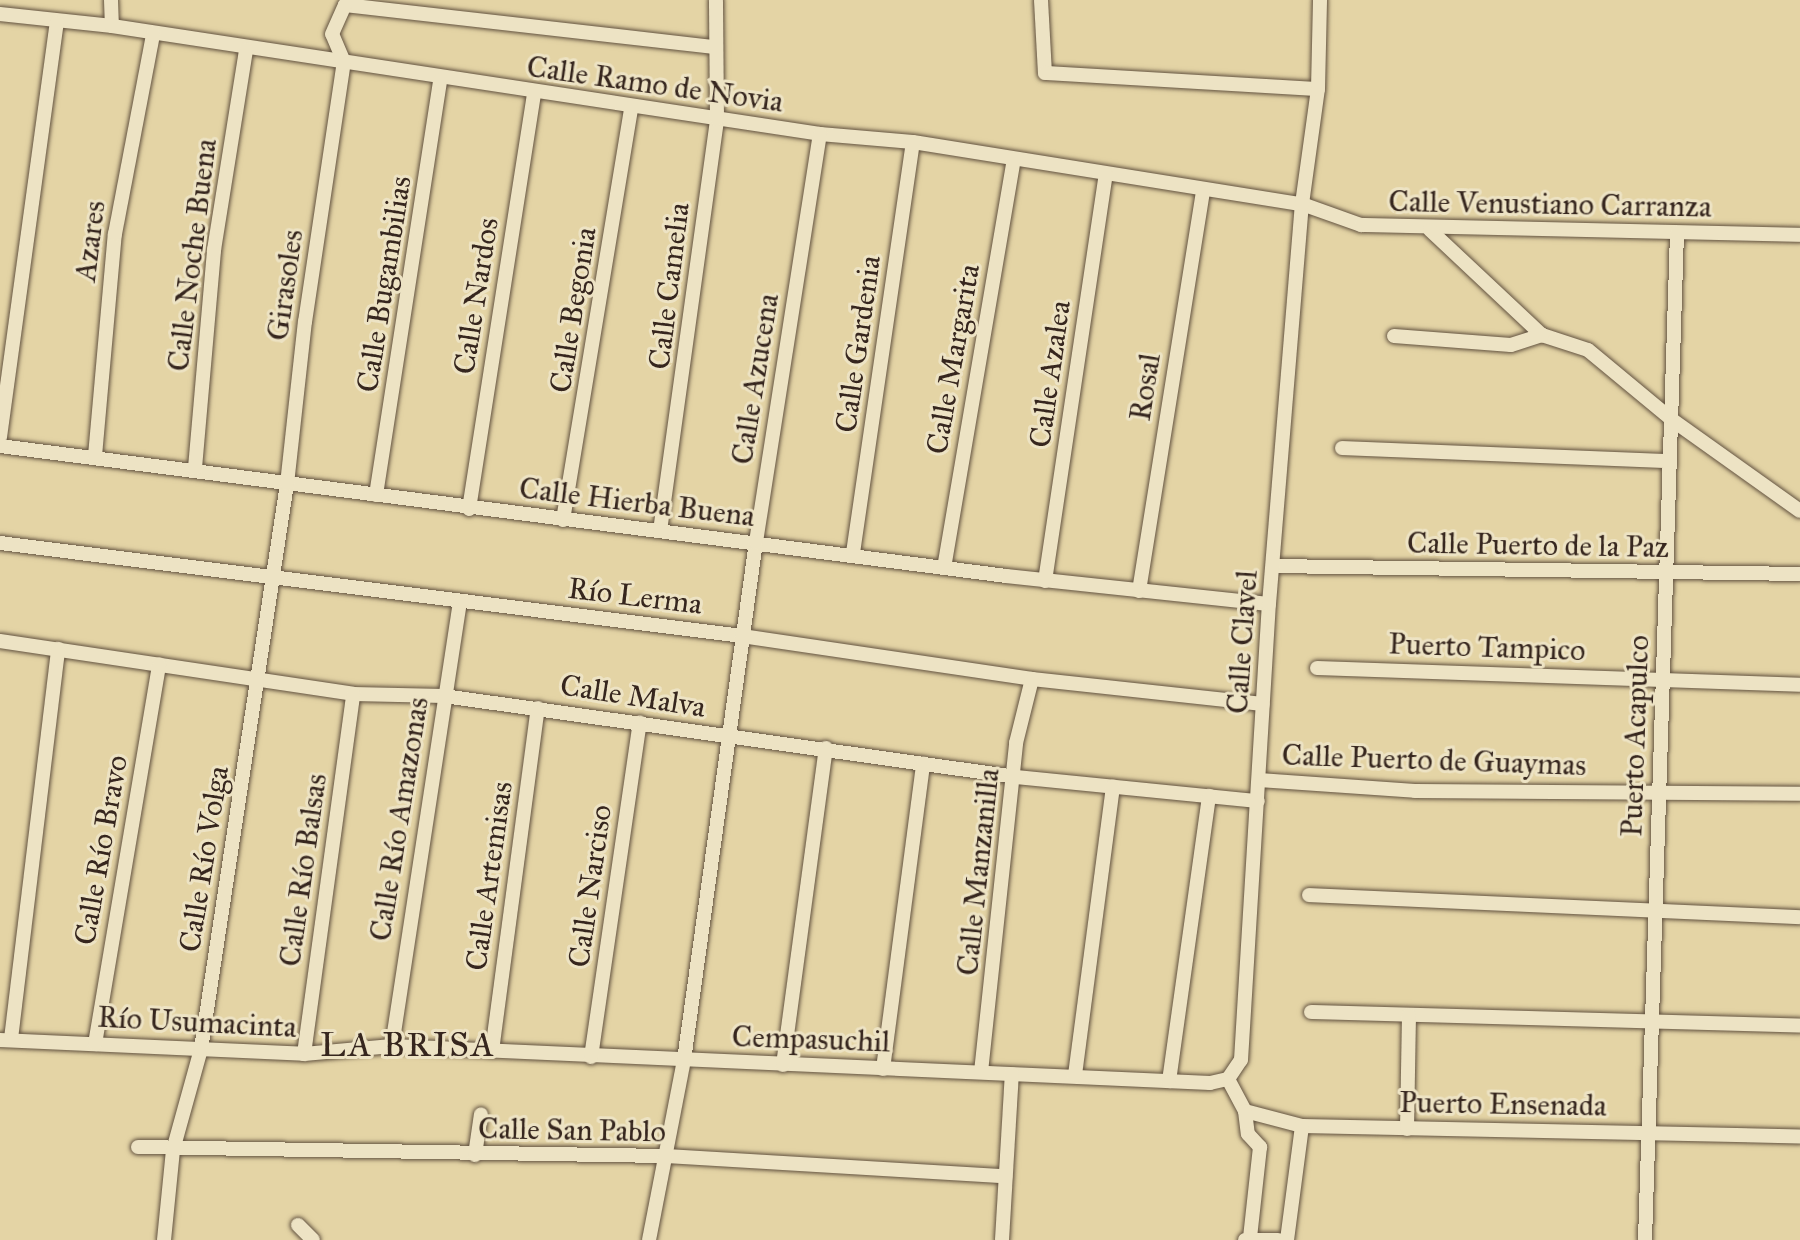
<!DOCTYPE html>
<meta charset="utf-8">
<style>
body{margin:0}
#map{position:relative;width:1800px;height:1240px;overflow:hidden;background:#e4d4a5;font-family:"IM FELL Great Primer",serif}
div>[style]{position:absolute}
.roads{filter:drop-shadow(0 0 2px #625240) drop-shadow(0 0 2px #625240)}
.minor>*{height:14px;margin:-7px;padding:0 7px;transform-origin:7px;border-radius:7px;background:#ede3c4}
span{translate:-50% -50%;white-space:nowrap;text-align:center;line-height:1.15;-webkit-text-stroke:6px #ede3c4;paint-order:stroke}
.street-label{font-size:30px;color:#36261e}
.quarter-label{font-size:34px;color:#36261e;letter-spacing:2px}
</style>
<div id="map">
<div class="roads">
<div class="minor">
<i style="left:111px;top:0;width:26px;rotate:88deg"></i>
<i style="left:1041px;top:0;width:73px;rotate:86.9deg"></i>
<i style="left:1045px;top:73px;width:273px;rotate:3.4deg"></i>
<i style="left:345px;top:5px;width:372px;rotate:6.5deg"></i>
<i style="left:0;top:14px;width:113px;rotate:6.1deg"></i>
<i style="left:112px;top:26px;width:716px;rotate:8.67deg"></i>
<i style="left:820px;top:134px;width:93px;rotate:4.9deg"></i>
<i style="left:913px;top:142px;width:394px;rotate:9.1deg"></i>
<i style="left:1302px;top:204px;width:63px;rotate:19.6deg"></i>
<i style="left:1361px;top:225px;width:439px;rotate:1.3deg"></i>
<i style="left:1430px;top:230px;width:154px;rotate:43.2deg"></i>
<i style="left:1542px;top:335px;width:48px;rotate:18.1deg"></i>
<i style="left:1588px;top:350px;width:108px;rotate:39.7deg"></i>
<i style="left:1671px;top:419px;width:158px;rotate:35.5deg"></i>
<i style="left:1394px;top:336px;width:117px;rotate:4.4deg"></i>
<i style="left:1511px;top:345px;width:33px;rotate:-18deg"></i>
<i style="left:0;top:437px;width:418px;rotate:-82.2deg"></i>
<i style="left:0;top:446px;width:1014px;rotate:7.36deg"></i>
<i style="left:1006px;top:576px;width:264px;rotate:6.1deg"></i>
<i style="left:1342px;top:448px;width:328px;rotate:2.3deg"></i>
<i style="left:95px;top:456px;width:223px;rotate:-84.9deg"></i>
<i style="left:115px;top:234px;width:204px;rotate:-79.2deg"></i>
<i style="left:195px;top:468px;width:219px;rotate:-85deg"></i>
<i style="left:214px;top:250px;width:203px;rotate:-80.9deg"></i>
<i style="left:376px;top:495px;width:420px;rotate:-81.2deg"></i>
<i style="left:469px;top:509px;width:422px;rotate:-81.1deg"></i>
<i style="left:563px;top:520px;width:418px;rotate:-80.6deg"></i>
<i style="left:660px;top:531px;width:416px;rotate:-82.1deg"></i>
<i style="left:717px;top:119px;width:119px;rotate:-90.5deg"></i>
<i style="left:0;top:543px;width:748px;rotate:7.14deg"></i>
<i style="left:742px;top:636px;width:293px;rotate:8.4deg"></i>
<i style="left:1032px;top:679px;width:232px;rotate:6.2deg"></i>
<i style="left:853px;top:553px;width:415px;rotate:-81.7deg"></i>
<i style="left:1274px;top:566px;width:526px;rotate:0.87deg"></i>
<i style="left:944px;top:568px;width:415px;rotate:-80.3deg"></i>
<i style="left:1045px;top:581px;width:411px;rotate:-81.5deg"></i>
<i style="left:1139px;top:591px;width:404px;rotate:-80.9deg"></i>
<i style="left:0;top:641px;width:357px;rotate:8.5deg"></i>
<i style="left:353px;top:694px;width:91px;rotate:1.3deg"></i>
<i style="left:444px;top:696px;width:578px;rotate:8.06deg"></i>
<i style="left:1016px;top:777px;width:243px;rotate:5.7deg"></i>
<i style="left:1317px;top:668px;width:483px;rotate:2deg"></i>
<i style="left:1259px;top:780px;width:156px;rotate:4deg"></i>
<i style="left:1415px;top:791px;width:385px;rotate:0.4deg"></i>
<i style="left:1309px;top:895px;width:491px;rotate:2.6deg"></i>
<i style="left:1311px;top:1012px;width:489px;rotate:1.6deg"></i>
<i style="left:11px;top:1039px;width:393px;rotate:-83.1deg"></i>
<i style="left:0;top:1040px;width:304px;rotate:2.6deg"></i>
<i style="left:304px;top:1054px;width:88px;rotate:-5.2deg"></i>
<i style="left:392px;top:1046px;width:819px;rotate:2.59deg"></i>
<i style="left:1210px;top:1083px;width:18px;rotate:-13deg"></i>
<i style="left:95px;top:1044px;width:385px;rotate:-80.4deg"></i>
<i style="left:392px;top:1046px;width:450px;rotate:-81.3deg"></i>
<i style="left:492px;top:1051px;width:346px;rotate:-82.4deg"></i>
<i style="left:304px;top:1054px;width:363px;rotate:-82.2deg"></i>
<i style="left:591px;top:1057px;width:338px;rotate:-81.7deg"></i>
<i style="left:783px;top:1065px;width:320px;rotate:-82.3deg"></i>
<i style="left:883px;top:1069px;width:308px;rotate:-82.5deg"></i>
<i style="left:981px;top:1072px;width:331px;rotate:-83.9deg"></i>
<i style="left:1016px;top:743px;width:66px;rotate:-76deg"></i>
<i style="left:1075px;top:1075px;width:291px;rotate:-82.5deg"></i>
<i style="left:1228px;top:1079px;width:23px;rotate:-56deg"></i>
<i style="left:1241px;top:1060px;width:457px;rotate:-86.5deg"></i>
<i style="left:1269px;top:604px;width:401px;rotate:-85.3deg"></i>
<i style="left:1302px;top:204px;width:116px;rotate:-82.1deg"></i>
<i style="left:1318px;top:89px;width:89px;rotate:-88.7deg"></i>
<i style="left:1228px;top:1079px;width:36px;rotate:62deg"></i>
<i style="left:1245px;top:1111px;width:59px;rotate:14.7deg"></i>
<i style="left:1302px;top:1126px;width:498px;rotate:1.2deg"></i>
<i style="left:1169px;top:1081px;width:288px;rotate:-82deg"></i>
<i style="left:1245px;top:1111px;width:23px;rotate:83deg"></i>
<i style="left:1248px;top:1134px;width:18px;rotate:47deg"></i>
<i style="left:1260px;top:1147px;width:92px;rotate:96.3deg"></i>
<i style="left:1407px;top:1129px;width:114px;rotate:-89deg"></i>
<i style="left:138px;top:1147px;width:527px;rotate:0.98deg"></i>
<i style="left:665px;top:1156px;width:341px;rotate:3.4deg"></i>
<i style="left:475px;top:1155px;width:41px;rotate:-81.7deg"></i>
<i style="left:298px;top:1225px;width:21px;rotate:45deg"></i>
<i style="left:164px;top:1240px;width:90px;rotate:-84.3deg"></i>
<i style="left:173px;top:1150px;width:105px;rotate:-74.5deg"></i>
<i style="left:201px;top:1049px;width:572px;rotate:-81.35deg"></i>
<i style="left:287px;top:484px;width:163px;rotate:-83.7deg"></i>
<i style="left:305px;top:322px;width:263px;rotate:-81.5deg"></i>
<i style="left:344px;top:62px;width:30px;rotate:-113deg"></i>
<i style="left:332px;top:34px;width:32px;rotate:-66deg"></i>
<i style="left:649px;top:1240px;width:183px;rotate:-79deg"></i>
<i style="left:684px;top:1060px;width:523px;rotate:-82.09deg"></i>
<i style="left:756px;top:542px;width:413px;rotate:-81.1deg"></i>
<i style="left:1002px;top:1240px;width:166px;rotate:-86.6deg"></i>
<i style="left:1245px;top:1240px;width:33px"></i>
<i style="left:1287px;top:1240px;width:115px;rotate:-82.5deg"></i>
<i style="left:1645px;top:1240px;width:1008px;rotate:-88.18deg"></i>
</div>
</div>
<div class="street-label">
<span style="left:655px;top:84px;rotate:8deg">Calle Ramo de Novia</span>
<span style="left:1550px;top:204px;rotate:1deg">Calle Venustiano Carranza</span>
<span style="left:90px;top:241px;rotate:-83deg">Azares</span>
<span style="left:192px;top:255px;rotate:-83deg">Calle Noche Buena</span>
<span style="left:384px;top:284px;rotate:-81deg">Calle Bugambilias</span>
<span style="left:285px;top:285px;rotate:-82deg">Girasoles</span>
<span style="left:669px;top:286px;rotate:-83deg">Calle Camelia</span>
<span style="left:476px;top:296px;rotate:-81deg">Calle Nardos</span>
<span style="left:573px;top:310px;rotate:-81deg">Calle Begonia</span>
<span style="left:858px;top:344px;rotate:-82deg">Calle Gardenia</span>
<span style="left:953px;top:359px;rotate:-80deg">Calle Margarita</span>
<span style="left:1050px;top:374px;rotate:-82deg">Calle Azalea</span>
<span style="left:755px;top:379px;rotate:-81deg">Calle Azucena</span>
<span style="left:1145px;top:387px;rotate:-81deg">Rosal</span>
<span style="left:637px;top:502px;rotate:7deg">Calle Hierba Buena</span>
<span style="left:1538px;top:545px;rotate:1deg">Calle Puerto de la Paz</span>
<span style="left:635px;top:596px;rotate:7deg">Río Lerma</span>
<span style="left:1242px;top:642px;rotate:-86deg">Calle Clavel</span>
<span style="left:1487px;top:647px;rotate:2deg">Puerto Tampico</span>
<span style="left:633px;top:696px;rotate:9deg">Calle Malva</span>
<span style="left:1635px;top:736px;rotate:-88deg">Puerto Acapulco</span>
<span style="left:1434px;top:760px;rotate:2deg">Calle Puerto de Guaymas</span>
<span style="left:399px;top:819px;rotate:-81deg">Calle Río Amazonas</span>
<span style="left:101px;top:850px;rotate:-80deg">Calle Río Bravo</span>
<span style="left:204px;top:859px;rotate:-81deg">Calle Río Volga</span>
<span style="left:303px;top:870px;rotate:-82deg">Calle Río Balsas</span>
<span style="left:978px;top:872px;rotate:-84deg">Calle Manzanilla</span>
<span style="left:489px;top:876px;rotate:-82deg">Calle Artemisas</span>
<span style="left:590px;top:886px;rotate:-82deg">Calle Narciso</span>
<span style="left:197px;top:1022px;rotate:3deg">Río Usumacinta</span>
<span style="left:811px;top:1039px;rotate:2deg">Cempasuchil</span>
<span style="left:1503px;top:1104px;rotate:1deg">Puerto Ensenada</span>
<span style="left:572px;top:1130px;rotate:1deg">Calle San Pablo</span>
</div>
<div class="quarter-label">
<span style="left:408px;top:1045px">LA BRISA</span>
</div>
</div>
